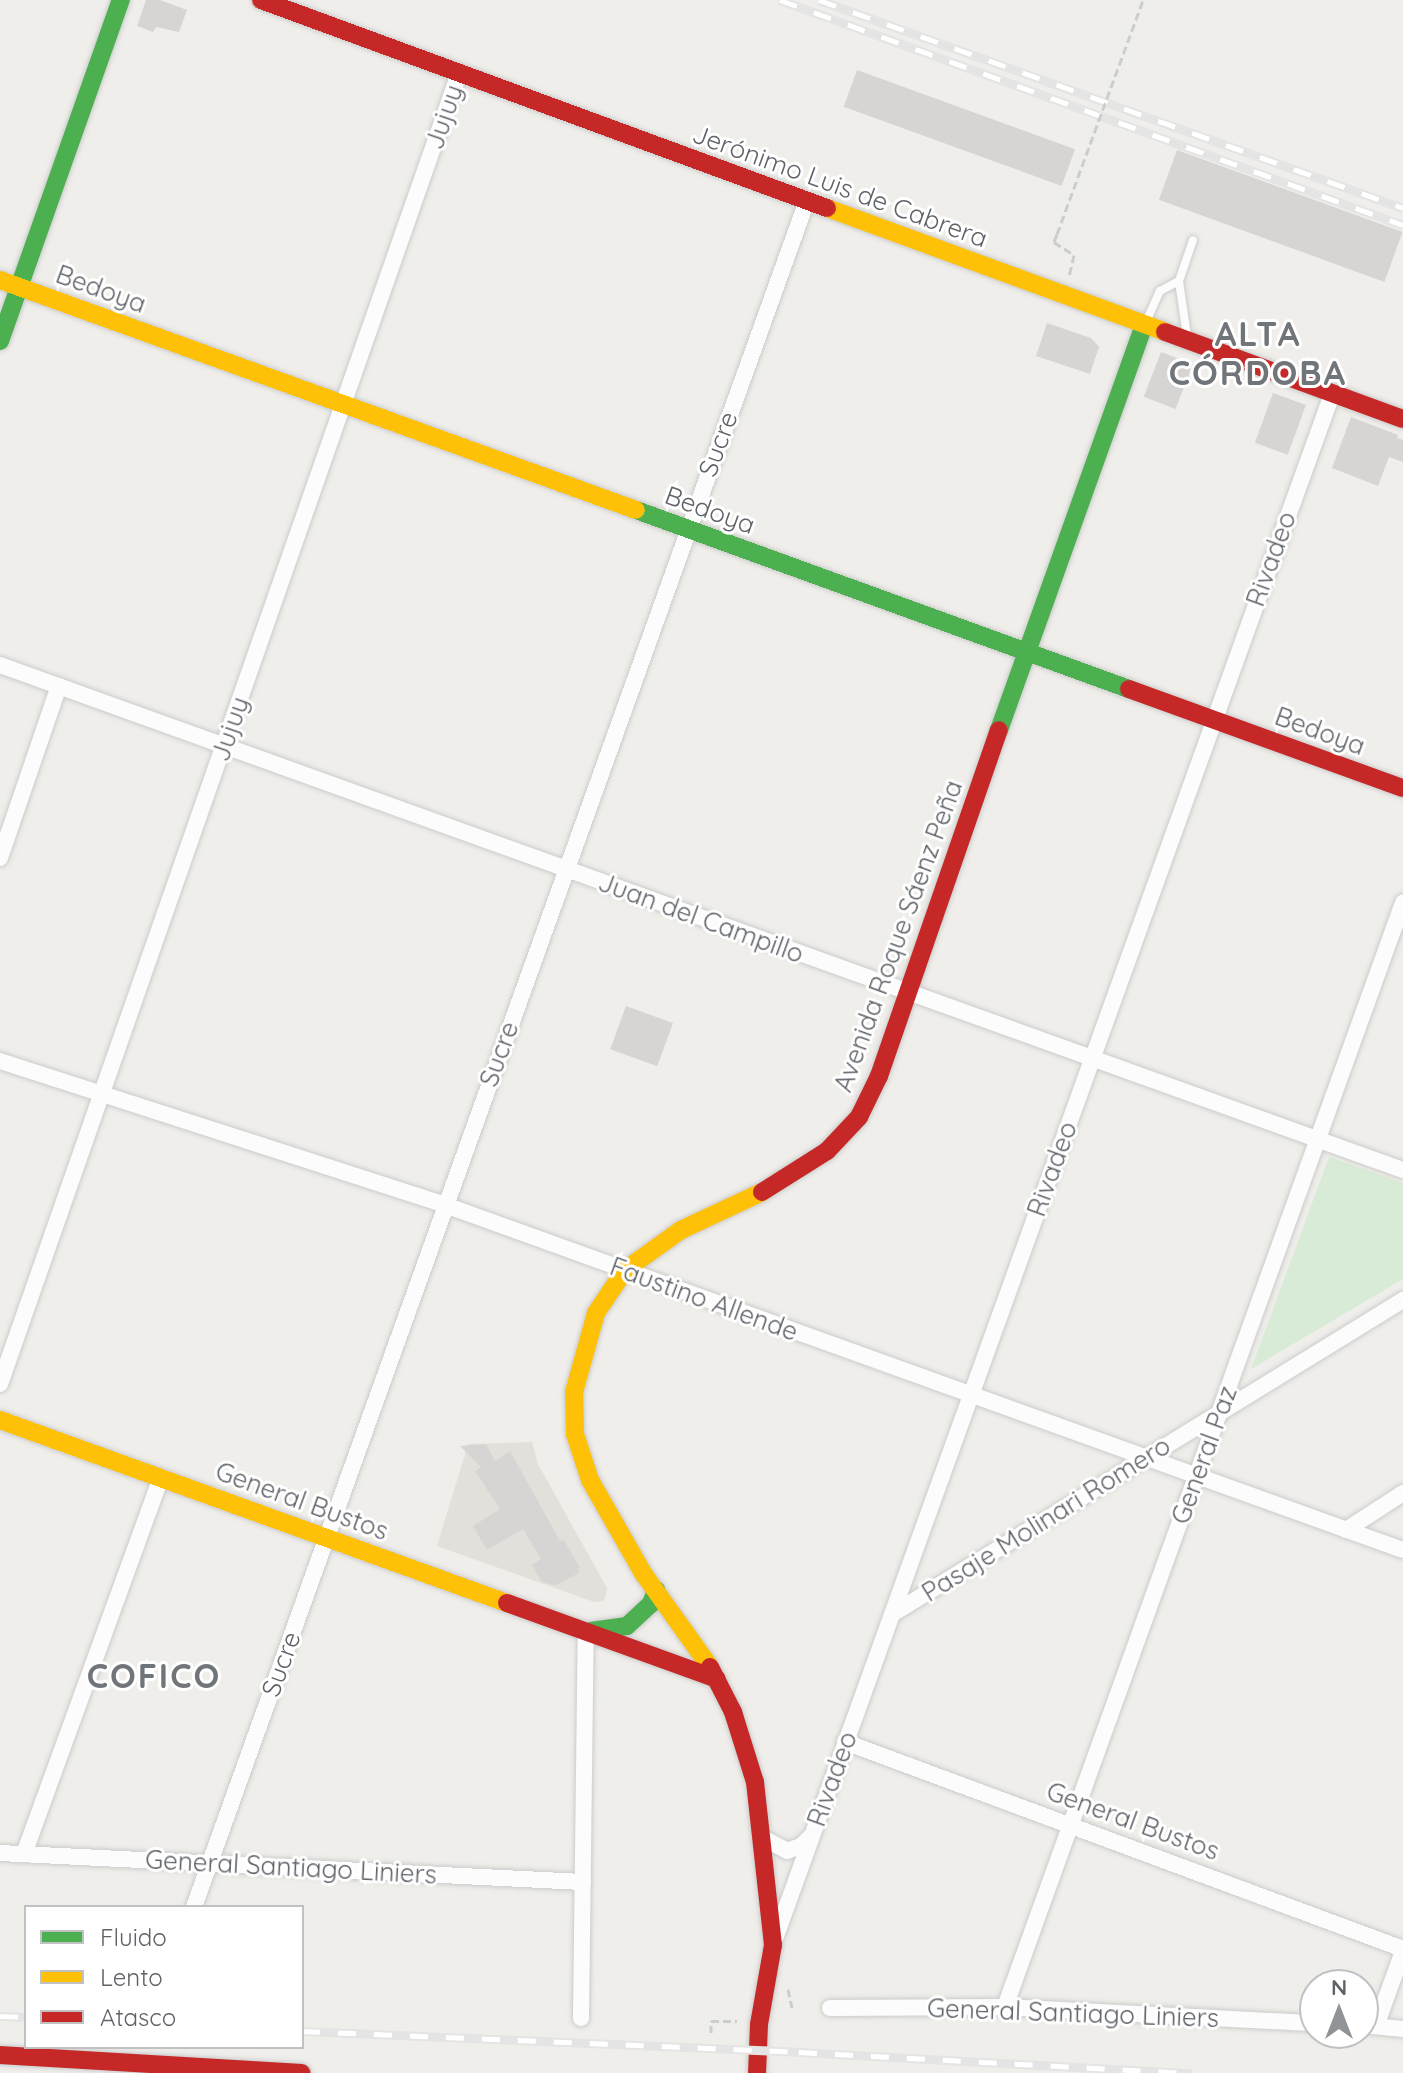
<!DOCTYPE html>
<meta charset="utf-8">
<style>
body{margin:0}
#map{position:relative;width:1403px;height:2073px;overflow:hidden;background:#efeeea;font-family:Quicksand,sans-serif}
div>[style]{position:absolute}
.education>*{inset:0;background:#e2e0da}
.green>*{inset:0;background:#d8ebd6}
.building>*{inset:0;background:#d6d5d3;transform-origin:0 0}
.path>*{height:3px;margin-top:-1.5px;transform-origin:0;background:repeating-linear-gradient(90deg,#cacfcc 0 8px,transparent 0 12px)}
.roads{filter:drop-shadow(0 0 2px #cbcccc) drop-shadow(0 0 2px #cbcccc)}
.lane>*{height:8px;margin:-4px;padding:0 4px;transform-origin:4px;border-radius:4px;background:#fdfcfc}
.street>*{height:16px;margin:-8px;padding:0 8px;transform-origin:8px;border-radius:8px;background:#fdfcfc}
.fast>*{height:18px;margin:-9px;padding:0 9px;transform-origin:9px;border-radius:9px;background:#4caf50}
.slow>*{height:18px;margin:-9px;padding:0 9px;transform-origin:9px;border-radius:9px;background:#ffc107}
.jam>*{height:18px;margin:-9px;padding:0 9px;transform-origin:9px;border-radius:9px;background:#c62828}
.rail>*{height:9px;margin-top:-4.5px;transform-origin:0;background:repeating-linear-gradient(90deg,#fff 0 18px,#e4e4e4 0 36px);box-sizing:border-box;border-block:2px solid #e4e4e4}
.path-bridge>*{height:3px;margin-top:-1.5px;transform-origin:0;background:repeating-linear-gradient(90deg,#cacfcc 0 8px,transparent 0 12px)}
span{translate:-50% -50%;white-space:nowrap;text-align:center;line-height:1.15;-webkit-text-stroke:6px #fff;paint-order:stroke}
.street-label{font-size:26px;color:#5f6368}
.district-label{font-size:34px;color:#70757a;font-weight:700;letter-spacing:2px}
.legend{position:absolute;left:24px;top:1905px;width:280px;height:144px;box-sizing:border-box;background:#fff;border:2px solid #bfc1c3;margin:0;padding:10px 14px;list-style:none;font-size:24px;color:#5f6368}
.legend li{display:flex;align-items:center;gap:16px;height:40px}
.legend b{width:40px;border:2px solid #bfc1c3}
.north{position:absolute;left:1299px;top:1969px;width:80px;height:80px;box-sizing:border-box;background:#fff;border:2px solid #bfc1c3;border-radius:50%;rotate:0deg;font-size:22px;font-weight:700;line-height:32px;text-align:center;color:#5f6368}
.north::after{content:'';display:block;margin:auto;width:28px;height:36px;background:#919496;clip-path:polygon(50% 0,100% 100%,50% 72%,0 100%)}
</style>
<div id="map">
<div class="education">
<i style="clip-path:polygon(532px 1442px,538px 1464px,607px 1588px,604px 1601px,594px 1602px,437px 1546px,468px 1444px)"></i>
</div>
<div class="green">
<i style="clip-path:polygon(1329px 1157px,1403px 1183px,1403px 1279px,1251px 1369px)"></i>
</div>
<div class="building">
<i style="clip-path:polygon(146px 0,160px 0,187px 10px,179px 32px,156px 27px,153px 32px,137px 26px)"></i>
<i style="left:857px;top:70px;width:232px;height:39px;rotate:20deg"></i>
<i style="left:1177px;top:150px;width:240px;height:53px;rotate:20deg"></i>
<i style="clip-path:polygon(1047px 323px,1091px 338px,1099px 347px,1090px 374px,1036px 356px)"></i>
<i style="left:1161px;top:352px;width:34px;height:48px;rotate:21deg"></i>
<i style="left:1273px;top:393px;width:35px;height:53px;rotate:20deg"></i>
<i style="clip-path:polygon(1351px 417px,1398px 435px,1397px 438px,1403px 440px,1403px 462px,1389px 457px,1378px 486px,1332px 468px)"></i>
<i style="left:626px;top:1006px;width:50px;height:46px;rotate:20deg"></i>
<i style="clip-path:polygon(486px 1444px,495px 1461px,510px 1451px,560px 1541px,564px 1540px,580px 1568px,577px 1569px,579px 1573px,556px 1585px,542px 1582px,532px 1565px,541px 1559px,523px 1529px,487px 1550px,473px 1526px,500px 1509px,475px 1471px,481px 1467px,460px 1446px)"></i>
</div>
<div class="path">
<i style="left:1057px;top:234px;width:9px;rotate:111deg"></i>
<i style="left:1054px;top:242px;width:24px;rotate:33deg"></i>
<i style="left:1074px;top:255px;width:23px;rotate:103deg"></i>
<i style="left:788px;top:1989px;width:19px;rotate:78deg"></i>
<i style="left:711px;top:2033px;width:12px;rotate:-90deg"></i>
<i style="left:711px;top:2021px;width:26px"></i>
</div>
<div class="roads">
<div class="lane">
<i style="left:1146px;top:322px;width:34px;rotate:-66deg"></i>
<i style="left:1160px;top:291px;width:21px;rotate:-28deg"></i>
<i style="left:1187px;top:336px;width:56px;rotate:-98.3deg"></i>
<i style="left:1179px;top:281px;width:43px;rotate:-71.1deg"></i>
</div>
<div class="street">
<i style="left:0;top:665px;width:1491px;rotate:19.8deg"></i>
<i style="left:0;top:858px;width:182px;rotate:-71.1deg"></i>
<i style="left:0;top:1061px;width:468px;rotate:17.9deg"></i>
<i style="left:445px;top:1205px;width:1018px;rotate:19.81deg"></i>
<i style="left:0;top:1384px;width:1389px;rotate:-70.7deg"></i>
<i style="left:1346px;top:1530px;width:68px;rotate:-33deg"></i>
<i style="left:894px;top:1613px;width:598px;rotate:-31.59deg"></i>
<i style="left:845px;top:1742px;width:595px;rotate:20.35deg"></i>
<i style="left:763px;top:1838px;width:27px;rotate:28deg"></i>
<i style="left:787px;top:1851px;width:15px;rotate:-20deg"></i>
<i style="left:801px;top:1846px;width:14px;rotate:-45deg"></i>
<i style="left:0;top:1853px;width:584px;rotate:2.85deg"></i>
<i style="left:24px;top:1854px;width:400px;rotate:-70deg"></i>
<i style="left:194px;top:1907px;width:1813px;rotate:-70.24deg"></i>
<i style="left:776px;top:1936px;width:1639px;rotate:-70.17deg"></i>
<i style="left:1005px;top:2007px;width:1174px;rotate:-70.18deg"></i>
<i style="left:830px;top:2008px;width:175px;rotate:-0.3deg"></i>
<i style="left:1005px;top:2007px;width:310px;rotate:3deg"></i>
<i style="left:581px;top:2018px;width:386px;rotate:-89.3deg"></i>
<i style="left:1363px;top:2025px;width:40px;rotate:5.7deg"></i>
<i style="left:1376px;top:2026px;width:80px;rotate:-70.2deg"></i>
</div>
<div class="fast">
<i style="left:0;top:341px;width:362px;rotate:-70.5deg"></i>
<i style="left:636px;top:510px;width:524px;rotate:19.96deg"></i>
<i style="left:999px;top:730px;width:429px;rotate:-70.3deg"></i>
<i style="left:591px;top:1631px;width:36px;rotate:-8deg"></i>
<i style="left:627px;top:1626px;width:33px;rotate:-43deg"></i>
<i style="left:651px;top:1604px;width:15px;rotate:-70deg"></i>
</div>
<div class="slow">
<i style="left:827px;top:208px;width:360px;rotate:20.1deg"></i>
<i style="left:0;top:280px;width:676px;rotate:19.88deg"></i>
<i style="left:0;top:1420px;width:539px;rotate:19.85deg"></i>
<i style="left:710px;top:1667px;width:115px;rotate:-125.5deg"></i>
<i style="left:643px;top:1573px;width:107px;rotate:-119.7deg"></i>
<i style="left:590px;top:1480px;width:48px;rotate:-108.1deg"></i>
<i style="left:575px;top:1434px;width:42px;rotate:-91.4deg"></i>
<i style="left:574px;top:1392px;width:82px;rotate:-74.4deg"></i>
<i style="left:596px;top:1313px;width:52px;rotate:-56deg"></i>
<i style="left:625px;top:1270px;width:69px;rotate:-35.5deg"></i>
<i style="left:681px;top:1230px;width:89px;rotate:-25.1deg"></i>
</div>
<div class="jam">
<i style="left:261px;top:0;width:603px;rotate:20.18deg"></i>
<i style="left:1165px;top:332px;width:253px;rotate:20.1deg"></i>
<i style="left:1129px;top:689px;width:291px;rotate:19.9deg"></i>
<i style="left:762px;top:1192px;width:77px;rotate:-32.2deg"></i>
<i style="left:827px;top:1151px;width:47px;rotate:-46.7deg"></i>
<i style="left:859px;top:1117px;width:46px;rotate:-64deg"></i>
<i style="left:879px;top:1076px;width:366px;rotate:-70.9deg"></i>
<i style="left:507px;top:1603px;width:223px;rotate:19.9deg"></i>
<i style="left:710px;top:1667px;width:51px;rotate:62.9deg"></i>
<i style="left:733px;top:1712px;width:73px;rotate:72.6deg"></i>
<i style="left:755px;top:1782px;width:164px;rotate:83.7deg"></i>
<i style="left:773px;top:1945px;width:80px;rotate:100deg"></i>
<i style="left:759px;top:2024px;width:49px;rotate:92.3deg"></i>
<i style="left:0;top:2055px;width:302px;rotate:3.4deg"></i>
</div>
</div>
<div class="rail">
<i style="left:780px;top:0;width:662px;rotate:19.86deg"></i>
<i style="left:819px;top:0;width:620px;rotate:19.6deg"></i>
<i style="left:0;top:2016px;width:26px;rotate:2deg"></i>
<i style="left:302px;top:2031px;width:497px;rotate:2.4deg"></i>
<i style="left:799px;top:2052px;width:393px;rotate:3.1deg"></i>
</div>
<div class="path-bridge">
<i style="left:1057px;top:234px;width:249px;rotate:-69.8deg"></i>
</div>
<div class="street-label">
<span style="left:444px;top:117px;rotate:-71deg">Jujuy</span>
<span style="left:840px;top:186px;rotate:20deg">Jerónimo Luis de Cabrera</span>
<span style="left:101px;top:289px;rotate:20deg">Bedoya</span>
<span style="left:718px;top:444px;rotate:-70deg">Sucre</span>
<span style="left:710px;top:510px;rotate:20deg">Bedoya</span>
<span style="left:1271px;top:559px;rotate:-70deg">Rivadeo</span>
<span style="left:230px;top:729px;rotate:-71deg">Jujuy</span>
<span style="left:1320px;top:731px;rotate:20deg">Bedoya</span>
<span style="left:701px;top:918px;rotate:20deg">Juan del Campillo</span>
<span style="left:898px;top:936px;rotate:-70deg">Avenida Roque Sáenz Peña</span>
<span style="left:499px;top:1054px;rotate:-70deg">Sucre</span>
<span style="left:1052px;top:1169px;rotate:-70deg">Rivadeo</span>
<span style="left:704px;top:1299px;rotate:20deg">Faustino Allende</span>
<span style="left:1204px;top:1455px;rotate:-70deg">General Paz</span>
<span style="left:302px;top:1501px;rotate:20deg">General Bustos</span>
<span style="left:1046px;top:1519px;rotate:-32deg">Pasaje Molinari Romero</span>
<span style="left:281px;top:1664px;rotate:-70deg">Sucre</span>
<span style="left:832px;top:1779px;rotate:-70deg">Rivadeo</span>
<span style="left:1133px;top:1821px;rotate:20deg">General Bustos</span>
<span style="left:291px;top:1867px;rotate:3deg">General Santiago Liniers</span>
<span style="left:1073px;top:2013px;rotate:2deg">General Santiago Liniers</span>
</div>
<div class="district-label">
<span style="left:1258px;top:353px">ALTA<br>CÓRDOBA</span>
<span style="left:154px;top:1676px">COFICO</span>
</div>
<ul class="legend">
<li><b style="height:10px;background:#4caf50"></b>Fluido</li>
<li><b style="height:10px;background:#ffc107"></b>Lento</li>
<li><b style="height:10px;background:#c62828"></b>Atasco</li>
</ul>
<div class="north">N</div>
</div>
